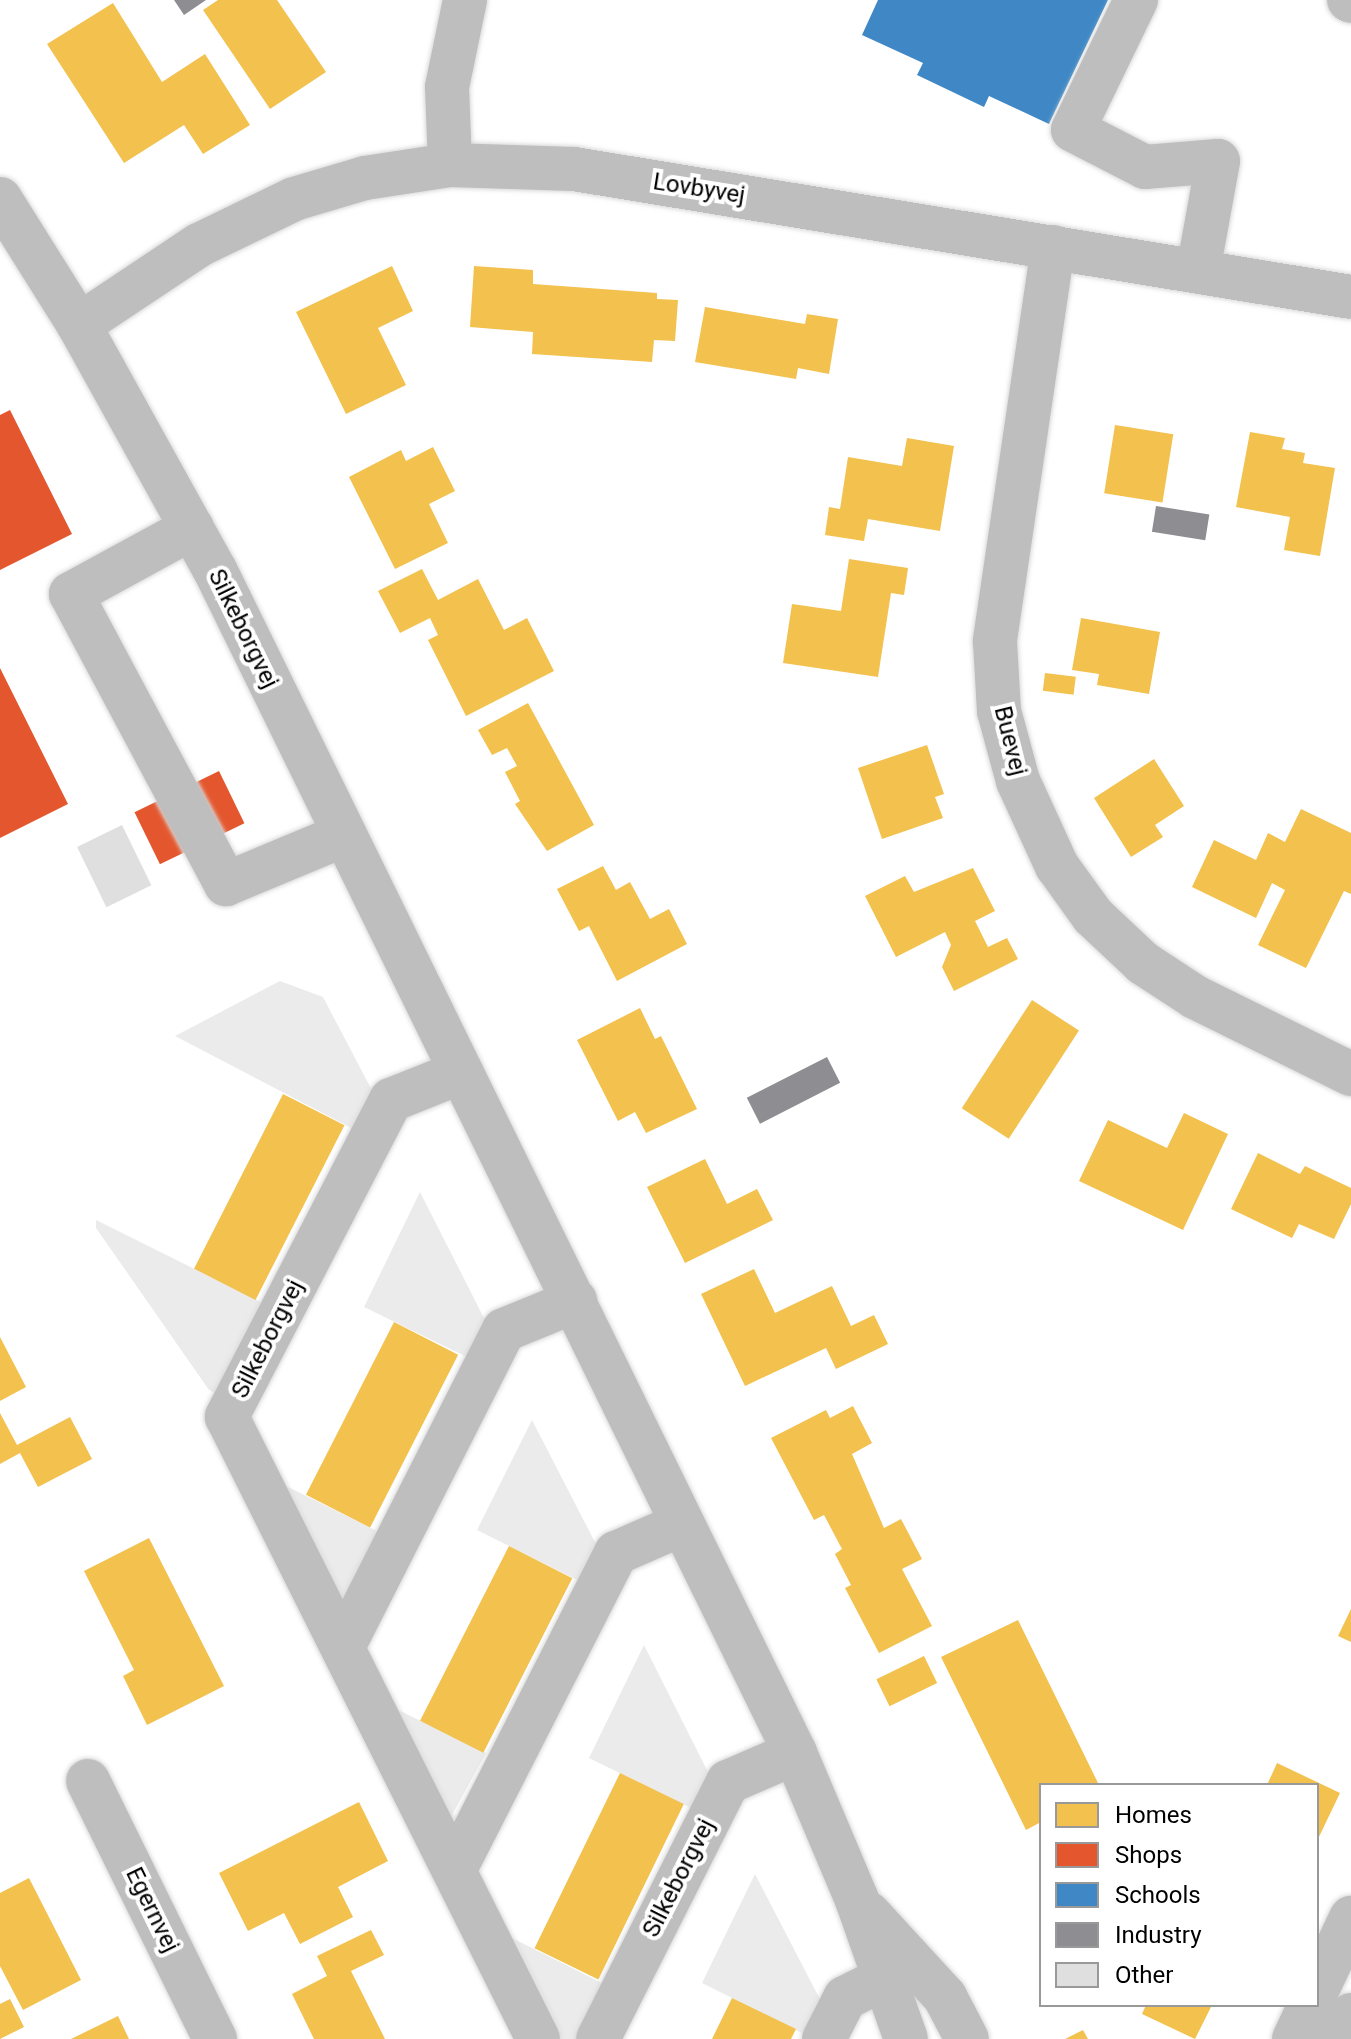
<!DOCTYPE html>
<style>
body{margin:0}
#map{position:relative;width:1351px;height:2039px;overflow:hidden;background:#fff;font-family:Roboto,sans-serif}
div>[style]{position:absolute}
.green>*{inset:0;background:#ebebeb}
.homes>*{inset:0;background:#f2c14e;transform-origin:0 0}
.shops>*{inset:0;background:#e4572e;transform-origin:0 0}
.schools>*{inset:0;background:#3f88c5}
.industry>*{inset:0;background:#8d8d92;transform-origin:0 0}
.building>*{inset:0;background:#dfdfdf;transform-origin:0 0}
.roads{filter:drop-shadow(0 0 2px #dbdbdb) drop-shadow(0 0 2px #dbdbdb)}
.minor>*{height:44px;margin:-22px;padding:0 22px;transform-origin:22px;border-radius:22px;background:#bebebe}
.major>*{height:44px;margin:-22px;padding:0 22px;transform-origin:22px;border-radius:22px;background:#bebebe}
span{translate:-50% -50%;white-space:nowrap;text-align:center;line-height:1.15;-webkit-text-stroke:8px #fff;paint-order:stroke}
.street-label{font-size:24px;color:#000}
.legend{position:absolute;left:1039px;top:1783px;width:280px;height:224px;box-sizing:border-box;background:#fff;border:2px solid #999;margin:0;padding:10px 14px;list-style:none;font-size:24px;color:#000}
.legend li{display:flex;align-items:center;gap:16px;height:40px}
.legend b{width:40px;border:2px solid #999}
</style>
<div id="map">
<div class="green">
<i style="clip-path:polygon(280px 981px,323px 997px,376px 1098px,359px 1132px,175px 1036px)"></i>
<i style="clip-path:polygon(420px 1192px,487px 1324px,471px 1359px,364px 1307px)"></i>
<i style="clip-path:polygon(96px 1220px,273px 1308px,219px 1395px,209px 1390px,96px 1228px)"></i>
<i style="clip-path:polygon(532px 1420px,599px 1550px,583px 1583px,477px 1530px)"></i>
<i style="clip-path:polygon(272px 1479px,385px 1535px,343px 1621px)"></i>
<i style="clip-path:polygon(644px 1645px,712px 1780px,697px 1811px,589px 1758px)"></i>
<i style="clip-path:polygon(380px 1701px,486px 1753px,445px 1828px)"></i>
<i style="clip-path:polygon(755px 1874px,824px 2007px,808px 2036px,702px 1983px)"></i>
<i style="clip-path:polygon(496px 1930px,610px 1987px,585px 2039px,548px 2039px)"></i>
</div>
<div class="homes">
<i style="clip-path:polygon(218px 0,277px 0,326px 72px,270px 109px,203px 10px)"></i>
<i style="clip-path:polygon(113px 3px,162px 82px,205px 54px,250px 125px,203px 154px,184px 125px,124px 163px,47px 44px)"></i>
<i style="clip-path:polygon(392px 266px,413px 311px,378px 328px,406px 385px,346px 414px,296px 312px)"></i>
<i style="clip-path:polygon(474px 266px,533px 270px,533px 284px,657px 293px,657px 299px,678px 300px,675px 341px,654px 340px,652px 362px,532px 354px,533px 332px,470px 327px)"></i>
<i style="clip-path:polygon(705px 307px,805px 324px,807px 314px,838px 319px,829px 374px,798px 368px,796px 379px,695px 362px)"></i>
<i style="left:1115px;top:425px;width:59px;height:69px;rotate:9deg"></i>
<i style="clip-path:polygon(1250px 432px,1285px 438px,1282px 449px,1305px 453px,1303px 463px,1335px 468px,1320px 556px,1284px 550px,1290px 517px,1236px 507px)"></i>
<i style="clip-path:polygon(907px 438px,954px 446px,940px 531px,868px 519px,864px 541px,825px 535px,829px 507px,840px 509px,848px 457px,902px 466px)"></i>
<i style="clip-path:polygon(433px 447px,455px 491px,429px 504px,448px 543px,395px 569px,349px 477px,401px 450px,406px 461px)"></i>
<i style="clip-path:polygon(849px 559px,908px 568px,904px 595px,891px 593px,878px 677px,783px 663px,792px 604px,841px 611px)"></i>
<i style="clip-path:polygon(422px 569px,438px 600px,478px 579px,504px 630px,527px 618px,554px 671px,466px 716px,428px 640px,438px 635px,430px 618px,400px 633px,378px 591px)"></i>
<i style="clip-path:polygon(1081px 618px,1160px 632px,1149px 694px,1097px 685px,1099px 674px,1072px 670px)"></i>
<i style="left:1045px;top:673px;width:31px;height:18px;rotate:7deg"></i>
<i style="clip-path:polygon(528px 703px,594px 825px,547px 851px,515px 804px,520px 801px,505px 772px,517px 766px,507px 748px,492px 755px,478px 730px)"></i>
<i style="clip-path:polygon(927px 745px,944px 794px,935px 797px,943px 818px,882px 839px,858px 768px)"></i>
<i style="clip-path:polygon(1154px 759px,1184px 806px,1155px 825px,1163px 837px,1131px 857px,1094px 798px)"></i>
<i style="clip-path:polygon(1301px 809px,1351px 833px,1351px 894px,1344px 891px,1306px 968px,1258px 945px,1285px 890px,1272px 883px,1256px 918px,1192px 887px,1214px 840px,1256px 860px,1268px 833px,1285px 842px)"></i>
<i style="clip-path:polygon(603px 866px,616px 890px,630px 882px,650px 919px,669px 909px,687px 944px,617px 981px,589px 926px,579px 931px,557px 889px)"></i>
<i style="clip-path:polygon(973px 868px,995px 911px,975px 921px,988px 947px,1007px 938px,1018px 959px,954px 991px,942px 967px,951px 945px,945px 932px,896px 957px,865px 896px,905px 876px,914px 892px)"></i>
<i style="left:1032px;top:1000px;width:56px;height:129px;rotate:33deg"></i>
<i style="clip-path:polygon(640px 1008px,655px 1039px,661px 1036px,697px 1109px,646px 1133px,635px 1112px,618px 1121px,577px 1040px)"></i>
<i style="left:283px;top:1094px;width:69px;height:196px;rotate:27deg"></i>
<i style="clip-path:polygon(1184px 1113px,1228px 1134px,1183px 1230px,1079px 1181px,1108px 1120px,1167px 1148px)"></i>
<i style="clip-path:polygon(1258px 1153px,1300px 1174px,1305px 1166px,1351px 1188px,1351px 1204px,1334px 1239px,1299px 1224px,1292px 1238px,1231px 1209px)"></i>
<i style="clip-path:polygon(705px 1159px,727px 1204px,757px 1189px,773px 1220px,685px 1263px,647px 1187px)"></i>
<i style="clip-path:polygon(754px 1269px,775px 1313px,832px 1286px,851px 1326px,874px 1315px,888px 1344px,836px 1369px,826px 1348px,745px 1386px,701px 1294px)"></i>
<i style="left:394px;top:1322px;width:72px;height:194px;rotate:27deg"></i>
<i style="clip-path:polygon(0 1337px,26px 1387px,0 1401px)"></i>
<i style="clip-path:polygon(853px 1406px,872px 1443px,852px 1454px,884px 1528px,901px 1519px,922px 1559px,902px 1569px,932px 1626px,879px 1653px,845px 1588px,851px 1585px,835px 1554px,842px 1549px,824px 1515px,814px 1520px,771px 1438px,826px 1410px,830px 1418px)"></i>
<i style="clip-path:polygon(0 1413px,17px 1445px,70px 1417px,92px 1459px,38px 1487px,20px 1453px,0 1464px)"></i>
<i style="clip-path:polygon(149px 1538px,224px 1686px,147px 1725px,123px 1676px,134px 1670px,84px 1571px)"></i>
<i style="left:509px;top:1546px;width:71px;height:196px;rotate:27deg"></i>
<i style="clip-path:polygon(1351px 1609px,1351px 1642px,1338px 1636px)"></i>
<i style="clip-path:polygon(1018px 1620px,1099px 1785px,1041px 1785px,1041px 1822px,1026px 1830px,941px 1657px)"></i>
<i style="left:924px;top:1656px;width:30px;height:53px;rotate:64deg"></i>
<i style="clip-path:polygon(1277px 1763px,1340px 1793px,1317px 1841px,1317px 1785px,1267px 1785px)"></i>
<i style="left:620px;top:1773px;width:71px;height:195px;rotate:26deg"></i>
<i style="clip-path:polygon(359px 1802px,388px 1861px,338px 1887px,353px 1917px,300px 1944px,284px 1913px,248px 1931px,219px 1873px)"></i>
<i style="clip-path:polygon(29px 1878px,81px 1980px,23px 2010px,0 1966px,0 1893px)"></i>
<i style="clip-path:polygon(371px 1930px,384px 1955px,351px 1971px,385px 2039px,314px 2039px,292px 1994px,327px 1976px,317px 1956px)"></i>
<i style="clip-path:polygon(732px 1998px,796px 2029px,791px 2039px,712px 2039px)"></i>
<i style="clip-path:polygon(10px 1999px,24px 2027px,0 2039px,0 2004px)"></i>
<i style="clip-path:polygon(1146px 2005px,1212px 2005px,1195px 2039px,1142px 2014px)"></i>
<i style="clip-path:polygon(118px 2016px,129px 2039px,71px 2039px)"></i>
<i style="clip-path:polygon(1083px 2030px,1088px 2039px,1065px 2039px)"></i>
</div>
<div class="shops">
<i style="clip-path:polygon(10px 410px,72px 534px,0 570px,0 415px)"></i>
<i style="clip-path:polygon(0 668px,68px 804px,0 838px)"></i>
<i style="left:219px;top:771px;width:58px;height:94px;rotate:64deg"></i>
</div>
<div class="schools">
<i style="clip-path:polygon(878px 0,1108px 0,1049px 124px,989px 96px,984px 107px,917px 75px,923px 63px,862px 35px)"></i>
</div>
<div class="industry">
<i style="clip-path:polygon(174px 0,206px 0,184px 15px)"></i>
<i style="left:1156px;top:506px;width:54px;height:26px;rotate:9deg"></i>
<i style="left:827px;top:1057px;width:29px;height:90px;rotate:63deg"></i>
</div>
<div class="building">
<i style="left:122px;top:825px;width:67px;height:50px;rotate:64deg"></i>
</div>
<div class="roads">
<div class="minor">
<i style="left:1136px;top:0;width:144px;rotate:115.9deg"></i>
<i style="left:1073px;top:130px;width:81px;rotate:27.2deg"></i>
<i style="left:1145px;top:167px;width:73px;rotate:-4.7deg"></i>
<i style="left:1218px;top:161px;width:112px;rotate:100.3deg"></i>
<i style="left:1349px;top:0;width:2px;rotate:27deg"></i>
<i style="left:450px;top:165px;width:78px;rotate:-92.2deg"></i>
<i style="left:447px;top:87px;width:89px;rotate:-78.3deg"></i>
<i style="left:1053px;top:247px;width:399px;rotate:98.4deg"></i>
<i style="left:995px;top:642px;width:69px;rotate:86.7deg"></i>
<i style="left:999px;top:711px;width:73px;rotate:74.8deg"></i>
<i style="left:1018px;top:781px;width:94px;rotate:65.4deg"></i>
<i style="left:1057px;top:866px;width:62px;rotate:54.2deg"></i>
<i style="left:1093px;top:916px;width:69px;rotate:43.2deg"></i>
<i style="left:1143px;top:963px;width:62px;rotate:33.2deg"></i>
<i style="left:1195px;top:997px;width:174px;rotate:26.3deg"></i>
<i style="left:79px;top:325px;width:144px;rotate:-33.7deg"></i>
<i style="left:199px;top:245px;width:106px;rotate:-25.8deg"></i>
<i style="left:294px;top:199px;width:74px;rotate:-16.5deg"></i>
<i style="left:365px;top:178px;width:86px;rotate:-8.7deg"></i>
<i style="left:450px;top:165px;width:124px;rotate:1.8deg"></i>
<i style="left:574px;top:169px;width:787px;rotate:9.35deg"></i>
<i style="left:192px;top:528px;width:138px;rotate:151.4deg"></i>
<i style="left:71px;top:594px;width:329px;rotate:61.9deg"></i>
<i style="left:226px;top:884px;width:128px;rotate:-22.6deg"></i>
<i style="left:461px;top:1072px;width:75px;rotate:158.2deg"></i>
<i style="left:391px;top:1100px;width:357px;rotate:117.4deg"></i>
<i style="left:227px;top:1417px;width:695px;rotate:63.43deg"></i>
<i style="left:344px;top:1645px;width:353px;rotate:-63.1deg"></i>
<i style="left:504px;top:1330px;width:77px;rotate:-22.2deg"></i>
<i style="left:88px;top:1781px;width:288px;rotate:63.8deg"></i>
<i style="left:455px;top:1869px;width:355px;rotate:-63deg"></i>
<i style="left:616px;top:1553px;width:70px;rotate:-23.6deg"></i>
<i style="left:598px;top:2039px;width:288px;rotate:-63.2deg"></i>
<i style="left:728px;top:1782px;width:73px;rotate:-23.4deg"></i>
<i style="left:824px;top:2039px;width:46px;rotate:-62.9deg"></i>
<i style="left:845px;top:1998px;width:42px;rotate:-26.6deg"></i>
</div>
<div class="major">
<i style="left:0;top:199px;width:149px;rotate:57.9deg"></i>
<i style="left:79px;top:325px;width:280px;rotate:61deg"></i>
<i style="left:215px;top:570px;width:1318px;rotate:63.88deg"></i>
<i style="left:795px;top:1753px;width:160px;rotate:67.1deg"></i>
<i style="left:857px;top:1900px;width:147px;rotate:70.6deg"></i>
<i style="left:869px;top:1914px;width:113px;rotate:47.5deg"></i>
<i style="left:945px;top:1997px;width:47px;rotate:62.4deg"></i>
<i style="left:1317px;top:1990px;width:80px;rotate:-64.7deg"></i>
<i style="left:1294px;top:2039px;width:38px;rotate:-65deg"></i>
<i style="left:1339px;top:2039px;width:27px;rotate:-63deg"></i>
</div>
</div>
<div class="street-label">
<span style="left:699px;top:189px;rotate:9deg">Lovbyvej</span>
<span style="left:243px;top:629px;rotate:64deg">Silkeborgvej</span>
<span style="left:1010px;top:741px;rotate:76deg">Buevej</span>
<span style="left:268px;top:1339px;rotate:-63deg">Silkeborgvej</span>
<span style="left:679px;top:1878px;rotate:-63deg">Silkeborgvej</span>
<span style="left:152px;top:1910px;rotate:64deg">Egernvej</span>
</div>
<ul class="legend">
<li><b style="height:22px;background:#f2c14e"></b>Homes</li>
<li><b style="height:22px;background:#e4572e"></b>Shops</li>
<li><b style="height:22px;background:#3f88c5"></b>Schools</li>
<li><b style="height:22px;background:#8d8d92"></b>Industry</li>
<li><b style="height:22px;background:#dfdfdf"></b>Other</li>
</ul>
</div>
